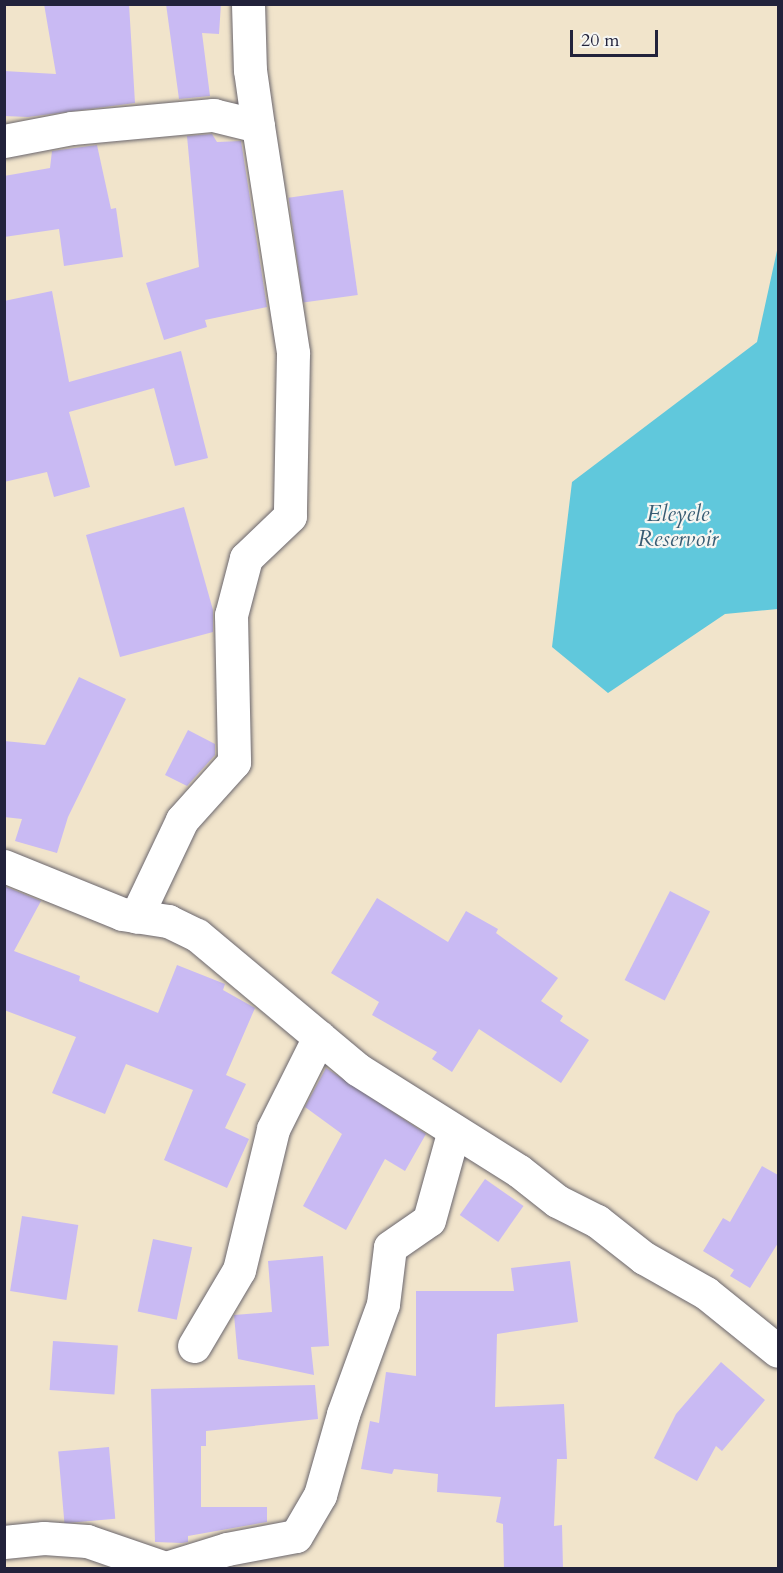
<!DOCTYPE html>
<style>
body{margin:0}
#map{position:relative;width:783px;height:1573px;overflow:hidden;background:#f1e4cb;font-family:Cardo,serif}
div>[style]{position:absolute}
.water>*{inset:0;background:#60c8dc}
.building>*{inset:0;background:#c9baf3;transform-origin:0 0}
.roads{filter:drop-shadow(0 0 2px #6a666d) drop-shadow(0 0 2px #6a666d)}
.minor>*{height:33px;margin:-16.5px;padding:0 16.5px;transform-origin:16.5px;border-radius:16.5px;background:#fff}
span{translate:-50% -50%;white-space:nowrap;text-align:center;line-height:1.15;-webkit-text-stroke:4.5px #f6f6f2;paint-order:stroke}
.water-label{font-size:22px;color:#385c73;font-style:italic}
.frame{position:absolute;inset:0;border:6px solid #22223b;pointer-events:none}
.scale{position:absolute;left:570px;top:30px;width:88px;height:27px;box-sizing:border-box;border:3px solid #22223b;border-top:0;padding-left:8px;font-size:18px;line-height:21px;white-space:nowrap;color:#22223b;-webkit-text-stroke:4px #f6f6f2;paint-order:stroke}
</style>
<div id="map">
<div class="water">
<i style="clip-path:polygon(778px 246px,778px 609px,725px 614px,608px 693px,552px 647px,572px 482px,757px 342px)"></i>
</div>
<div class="building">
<i style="clip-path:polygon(44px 4px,129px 4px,135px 103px,28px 117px,4px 116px,4px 71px,56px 74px)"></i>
<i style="clip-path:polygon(166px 4px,221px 4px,219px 34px,202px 33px,210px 96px,179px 99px)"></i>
<i style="clip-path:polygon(212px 134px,217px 142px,241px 141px,267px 307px,205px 320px,207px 327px,164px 340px,146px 283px,199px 267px,187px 136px)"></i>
<i style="clip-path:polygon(97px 145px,111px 209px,116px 208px,123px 257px,64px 266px,59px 229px,4px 237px,4px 176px,50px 168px,52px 151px)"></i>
<i style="left:343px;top:190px;width:106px;height:55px;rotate:82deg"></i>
<i style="clip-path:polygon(52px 291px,69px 382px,181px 351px,208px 458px,175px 466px,154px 388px,69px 412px,90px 487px,54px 497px,47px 472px,4px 482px,4px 301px)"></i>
<i style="clip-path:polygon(184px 507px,213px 610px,213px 632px,120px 657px,86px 535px)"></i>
<i style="clip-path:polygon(79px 677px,126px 699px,68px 817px,57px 853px,15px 841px,22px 819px,4px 817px,4px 741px,45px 745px)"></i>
<i style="clip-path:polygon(188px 730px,215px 744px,215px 755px,187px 786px,165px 775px)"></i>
<i style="clip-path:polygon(4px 886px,41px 901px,14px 951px,80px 976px,79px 981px,158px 1013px,177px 965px,225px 984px,223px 990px,255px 1008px,226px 1075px,246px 1084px,225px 1128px,249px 1139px,227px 1188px,164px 1160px,193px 1090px,126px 1064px,105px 1114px,52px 1093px,76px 1037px,4px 1010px)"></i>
<i style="left:670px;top:891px;width:45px;height:100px;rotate:27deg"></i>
<i style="clip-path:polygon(377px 898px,448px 942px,466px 911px,498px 929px,496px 933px,558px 978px,541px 1001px,563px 1016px,560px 1021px,589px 1040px,561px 1083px,479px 1029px,452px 1072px,432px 1059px,437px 1052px,372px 1015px,379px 1002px,331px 973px)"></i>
<i style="clip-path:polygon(326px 1068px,426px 1134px,405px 1171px,385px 1159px,346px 1230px,303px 1206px,342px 1134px,305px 1107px)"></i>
<i style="clip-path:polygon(762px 1166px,778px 1175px,778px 1243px,750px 1288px,730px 1276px,734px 1270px,703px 1251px,723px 1218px,730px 1222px)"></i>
<i style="left:485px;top:1179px;width:47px;height:44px;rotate:35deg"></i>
<i style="left:22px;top:1216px;width:57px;height:76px;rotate:9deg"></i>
<i style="left:153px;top:1239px;width:40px;height:74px;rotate:12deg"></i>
<i style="clip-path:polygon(323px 1256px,329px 1346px,311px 1347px,314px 1375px,238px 1359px,234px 1315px,272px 1312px,268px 1261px)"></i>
<i style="clip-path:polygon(570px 1261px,578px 1322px,497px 1334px,495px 1407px,564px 1404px,567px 1459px,557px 1459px,554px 1526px,562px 1525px,563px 1569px,504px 1569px,503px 1524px,496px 1522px,501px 1497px,437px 1492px,438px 1474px,394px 1469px,392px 1474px,361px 1469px,370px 1421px,379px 1423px,386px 1372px,416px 1376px,416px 1291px,514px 1291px,511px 1268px)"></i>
<i style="left:53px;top:1341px;width:65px;height:49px;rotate:4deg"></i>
<i style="clip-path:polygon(721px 1362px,765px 1400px,722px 1451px,716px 1446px,697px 1481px,654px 1458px,676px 1414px)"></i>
<i style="clip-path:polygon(315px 1385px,318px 1419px,206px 1431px,206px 1446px,201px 1446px,201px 1507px,267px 1507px,267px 1522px,188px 1536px,188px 1542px,182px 1543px,155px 1542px,151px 1389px)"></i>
<i style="left:109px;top:1447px;width:72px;height:51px;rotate:85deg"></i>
</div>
<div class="roads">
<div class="minor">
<i style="left:248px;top:4px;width:66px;rotate:88.3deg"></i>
<i style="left:250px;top:70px;width:57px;rotate:81.9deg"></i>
<i style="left:4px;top:141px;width:69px;rotate:-10.8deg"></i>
<i style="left:72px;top:128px;width:142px;rotate:-5.3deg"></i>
<i style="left:213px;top:115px;width:46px;rotate:13.7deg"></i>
<i style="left:258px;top:126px;width:230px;rotate:81.2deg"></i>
<i style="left:293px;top:353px;width:163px;rotate:91.1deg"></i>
<i style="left:290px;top:516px;width:61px;rotate:136.3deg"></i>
<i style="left:246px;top:558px;width:59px;rotate:104.7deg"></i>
<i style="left:231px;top:615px;width:147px;rotate:88.8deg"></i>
<i style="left:234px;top:762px;width:78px;rotate:131.9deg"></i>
<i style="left:182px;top:820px;width:107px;rotate:115.4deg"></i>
<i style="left:4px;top:866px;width:127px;rotate:22.1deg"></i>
<i style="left:122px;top:914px;width:47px;rotate:8.7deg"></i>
<i style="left:168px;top:921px;width:32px;rotate:26deg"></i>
<i style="left:197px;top:935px;width:209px;rotate:39.9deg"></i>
<i style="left:357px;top:1069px;width:191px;rotate:32.2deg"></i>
<i style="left:519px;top:1171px;width:48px;rotate:38.3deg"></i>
<i style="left:557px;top:1201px;width:45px;rotate:26.6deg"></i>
<i style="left:597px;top:1221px;width:60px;rotate:38.2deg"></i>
<i style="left:644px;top:1258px;width:71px;rotate:29.4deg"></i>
<i style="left:706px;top:1293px;width:92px;rotate:38.9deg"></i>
<i style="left:194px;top:1346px;width:88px;rotate:-59.4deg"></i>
<i style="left:239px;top:1270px;width:145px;rotate:-76.4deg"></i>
<i style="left:273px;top:1129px;width:103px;rotate:-63.4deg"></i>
<i style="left:4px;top:1542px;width:40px;rotate:-5.7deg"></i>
<i style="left:44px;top:1538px;width:43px;rotate:4deg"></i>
<i style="left:87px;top:1541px;width:83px;rotate:19.1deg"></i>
<i style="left:166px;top:1568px;width:64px;rotate:-17.3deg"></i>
<i style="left:227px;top:1549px;width:70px;rotate:-10.7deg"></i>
<i style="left:296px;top:1536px;width:48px;rotate:-59.7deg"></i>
<i style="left:320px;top:1495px;width:84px;rotate:-74.1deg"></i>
<i style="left:343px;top:1414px;width:117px;rotate:-70deg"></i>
<i style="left:383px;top:1304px;width:57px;rotate:-83deg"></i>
<i style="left:390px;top:1247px;width:47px;rotate:-34.7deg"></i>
<i style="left:429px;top:1220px;width:93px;rotate:-74.5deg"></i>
</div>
</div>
<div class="water-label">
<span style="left:678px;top:527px">Eleyele<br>Reservoir</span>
</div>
<div class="frame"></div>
<div class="scale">20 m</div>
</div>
